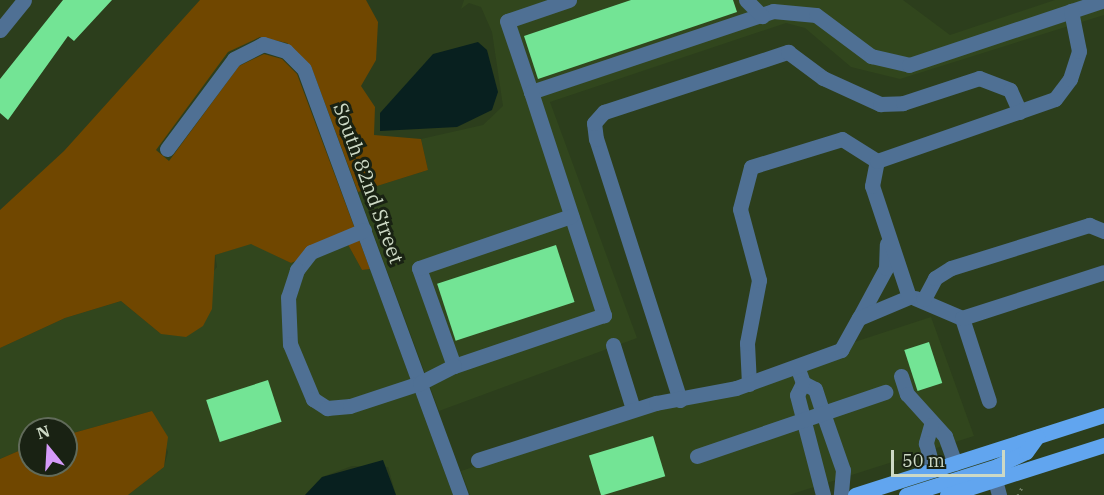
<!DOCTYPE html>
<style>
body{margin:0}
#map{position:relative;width:1104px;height:495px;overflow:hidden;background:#2c3e1c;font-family:"IBM Plex Serif",serif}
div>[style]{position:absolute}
.built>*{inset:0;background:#31461d}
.green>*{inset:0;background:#704700}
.water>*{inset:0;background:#08201f}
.building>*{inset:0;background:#73e495;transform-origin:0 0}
.path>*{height:3px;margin-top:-1.5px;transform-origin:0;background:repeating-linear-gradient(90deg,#6b7b5f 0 1.5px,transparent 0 6px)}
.minor>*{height:15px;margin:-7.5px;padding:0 7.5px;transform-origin:7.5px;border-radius:7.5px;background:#4f7094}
.major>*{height:15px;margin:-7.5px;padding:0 7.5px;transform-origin:7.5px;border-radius:7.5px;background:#61a5ef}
span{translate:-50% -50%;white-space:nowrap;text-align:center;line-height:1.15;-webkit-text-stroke:6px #192213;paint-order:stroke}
.street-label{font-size:20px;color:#cdd9c5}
.north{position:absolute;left:18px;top:417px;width:60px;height:60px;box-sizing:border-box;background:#192213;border:2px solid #616b5a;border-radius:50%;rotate:342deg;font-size:16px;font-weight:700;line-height:24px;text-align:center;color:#cdd9c5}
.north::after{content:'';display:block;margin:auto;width:21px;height:27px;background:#d69bfa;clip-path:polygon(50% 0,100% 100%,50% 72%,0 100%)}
.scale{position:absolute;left:891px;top:450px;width:114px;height:27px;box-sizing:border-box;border:3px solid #cdd9c5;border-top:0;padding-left:8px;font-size:18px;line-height:21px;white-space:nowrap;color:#cdd9c5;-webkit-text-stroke:4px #192213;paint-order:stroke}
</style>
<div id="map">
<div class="built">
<i style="clip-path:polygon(464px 0,903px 0,950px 35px,1055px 0,1104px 0,1104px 15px,900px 79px,851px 67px,805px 28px,786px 23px,550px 102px,637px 338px,439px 411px,358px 192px,428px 170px,421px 139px,483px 125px,503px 106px,492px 32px,481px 7px,469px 3px,461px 9px)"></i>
<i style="clip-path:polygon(346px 241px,362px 270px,370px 269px,453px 495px,396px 495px,388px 467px,352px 466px,322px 477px,305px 495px,128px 495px,164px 467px,168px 452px,152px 411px,66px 435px,66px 429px,30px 429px,30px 446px,0 459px,0 348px,65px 318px,121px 301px,161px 334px,217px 267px,215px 255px,251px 243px,291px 263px)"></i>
<i style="clip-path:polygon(931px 317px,974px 436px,789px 495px,470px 495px,461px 471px)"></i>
</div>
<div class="green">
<i style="clip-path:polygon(200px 0,366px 0,378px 22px,376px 60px,361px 86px,375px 107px,374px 135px,421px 139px,428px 170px,358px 192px,311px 66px,287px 43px,260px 37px,228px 52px,156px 150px,169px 161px,239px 66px,264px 54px,282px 59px,297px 74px,370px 269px,362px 270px,346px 241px,291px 263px,251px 244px,215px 255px,212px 309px,203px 326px,186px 337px,161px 334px,121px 301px,65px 318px,0 348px,0 210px,64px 151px)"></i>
<i style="clip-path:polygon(152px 411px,168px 437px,164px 467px,128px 495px,0 495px,0 459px,30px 446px,30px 465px,66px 465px,66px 435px)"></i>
</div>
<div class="water">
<i style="clip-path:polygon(478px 42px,487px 50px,498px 92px,492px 110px,457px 127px,380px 131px,380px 113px,433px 54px)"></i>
<i style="clip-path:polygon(383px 460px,396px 495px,305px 495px,322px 477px)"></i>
</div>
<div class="building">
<i style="clip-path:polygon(63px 0,112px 0,74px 41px,68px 36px,8px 120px,0 113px,0 79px)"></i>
<i style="clip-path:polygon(631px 0,733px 0,737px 12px,538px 79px,524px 36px)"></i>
<i style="left:556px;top:245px;width:60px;height:125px;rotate:72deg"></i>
<i style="left:929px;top:342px;width:43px;height:26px;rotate:72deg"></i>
<i style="left:268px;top:380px;width:44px;height:65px;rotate:72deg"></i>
<i style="left:653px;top:436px;width:42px;height:67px;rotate:73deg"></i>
</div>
<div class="path">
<i style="left:1018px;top:495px;width:9px;rotate:-63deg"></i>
</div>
<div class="minor">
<i style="left:569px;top:0;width:65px;rotate:161.3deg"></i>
<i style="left:507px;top:21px;width:75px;rotate:71.3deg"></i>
<i style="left:531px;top:92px;width:255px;rotate:-18.5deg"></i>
<i style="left:773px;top:11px;width:43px;rotate:5.3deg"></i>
<i style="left:816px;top:15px;width:69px;rotate:36.7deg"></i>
<i style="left:871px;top:56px;width:39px;rotate:13deg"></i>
<i style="left:909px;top:65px;width:206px;rotate:-18.4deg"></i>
<i style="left:746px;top:0;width:23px;rotate:45deg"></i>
<i style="left:0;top:30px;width:38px;rotate:-51deg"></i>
<i style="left:531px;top:92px;width:235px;rotate:71.9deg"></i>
<i style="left:604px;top:315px;width:158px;rotate:161.2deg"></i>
<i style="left:454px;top:366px;width:104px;rotate:-109.7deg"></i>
<i style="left:419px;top:268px;width:161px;rotate:-18.9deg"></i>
<i style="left:167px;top:149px;width:112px;rotate:-53.3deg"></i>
<i style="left:234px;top:59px;width:33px;rotate:-27deg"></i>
<i style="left:263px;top:44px;width:24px;rotate:17deg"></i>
<i style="left:286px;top:51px;width:25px;rotate:45deg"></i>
<i style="left:304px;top:69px;width:454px;rotate:69.8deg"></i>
<i style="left:364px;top:230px;width:57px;rotate:157.5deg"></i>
<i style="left:311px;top:252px;width:23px;rotate:128deg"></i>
<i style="left:297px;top:270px;width:28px;rotate:108deg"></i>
<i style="left:288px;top:297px;width:47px;rotate:87.6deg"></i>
<i style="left:290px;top:344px;width:60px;rotate:67.3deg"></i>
<i style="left:313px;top:399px;width:17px;rotate:33deg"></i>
<i style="left:327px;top:408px;width:23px;rotate:-5deg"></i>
<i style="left:350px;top:406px;width:74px;rotate:-18.2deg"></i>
<i style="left:420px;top:383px;width:38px;rotate:-27deg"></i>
<i style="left:915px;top:298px;width:51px;rotate:23.1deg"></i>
<i style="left:962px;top:318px;width:87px;rotate:72deg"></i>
<i style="left:924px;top:299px;width:24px;rotate:-62deg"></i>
<i style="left:935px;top:278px;width:19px;rotate:-32deg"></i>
<i style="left:951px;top:268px;width:145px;rotate:-17.3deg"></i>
<i style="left:1089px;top:225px;width:16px;rotate:22deg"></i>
<i style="left:859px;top:318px;width:57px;rotate:-61.6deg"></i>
<i style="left:886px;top:268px;width:24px;rotate:-88deg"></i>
<i style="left:962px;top:318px;width:149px;rotate:-17.9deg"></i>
<i style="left:613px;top:345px;width:67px;rotate:72.6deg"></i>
<i style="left:798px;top:369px;width:15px;rotate:70deg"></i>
<i style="left:803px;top:383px;width:13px;rotate:117deg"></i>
<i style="left:797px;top:395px;width:103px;rotate:75.4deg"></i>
<i style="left:901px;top:376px;width:19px;rotate:72deg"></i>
<i style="left:907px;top:394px;width:57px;rotate:47.9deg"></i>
<i style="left:945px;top:436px;width:29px;rotate:70deg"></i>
<i style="left:803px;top:383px;width:13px;rotate:27deg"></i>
<i style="left:815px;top:389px;width:25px;rotate:72deg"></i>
<i style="left:823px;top:413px;width:60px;rotate:70.7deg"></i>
<i style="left:843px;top:470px;width:25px;rotate:95deg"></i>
<i style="left:749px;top:384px;width:41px;rotate:-92.8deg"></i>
<i style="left:747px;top:343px;width:64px;rotate:-79.2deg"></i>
<i style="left:759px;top:280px;width:73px;rotate:-105deg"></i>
<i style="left:740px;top:209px;width:43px;rotate:-75.3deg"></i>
<i style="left:751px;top:167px;width:95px;rotate:-17.1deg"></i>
<i style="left:842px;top:139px;width:41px;rotate:32.2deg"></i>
<i style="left:680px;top:400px;width:274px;rotate:-107.8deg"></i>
<i style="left:596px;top:139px;width:16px;rotate:-97deg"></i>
<i style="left:594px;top:123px;width:15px;rotate:-48deg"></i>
<i style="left:604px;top:112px;width:194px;rotate:-18.1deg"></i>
<i style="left:788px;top:52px;width:44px;rotate:36.6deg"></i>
<i style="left:823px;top:78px;width:63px;rotate:24.5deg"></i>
<i style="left:880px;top:104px;width:23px;rotate:-2deg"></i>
<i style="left:903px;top:103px;width:80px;rotate:-18.2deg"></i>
<i style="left:979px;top:78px;width:33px;rotate:21deg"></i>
<i style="left:1010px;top:90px;width:24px;rotate:66deg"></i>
<i style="left:931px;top:425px;width:19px;rotate:106deg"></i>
<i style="left:926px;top:443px;width:28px;rotate:75deg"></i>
<i style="left:697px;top:456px;width:199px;rotate:-18.8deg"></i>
<i style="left:478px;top:460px;width:187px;rotate:-17.8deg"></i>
<i style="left:656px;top:403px;width:81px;rotate:-10.6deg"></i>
<i style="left:736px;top:388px;width:112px;rotate:-19.9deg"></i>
<i style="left:841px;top:350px;width:37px;rotate:-61deg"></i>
<i style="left:859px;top:318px;width:54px;rotate:-22.8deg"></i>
<i style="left:909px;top:297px;width:117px;rotate:-108.4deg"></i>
<i style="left:872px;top:186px;width:25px;rotate:-79deg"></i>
<i style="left:877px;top:161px;width:188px;rotate:-19.2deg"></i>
<i style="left:1055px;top:99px;width:25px;rotate:-53deg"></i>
<i style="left:1070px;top:79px;width:29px;rotate:-72deg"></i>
<i style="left:1079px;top:51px;width:41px;rotate:-101.3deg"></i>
<i style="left:995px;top:480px;width:16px;rotate:75deg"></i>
</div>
<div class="major">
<i style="left:855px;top:495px;width:262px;rotate:-17.8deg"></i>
<i style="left:906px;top:495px;width:96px;rotate:-17.7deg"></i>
<i style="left:997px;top:466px;width:32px;rotate:-26deg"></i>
<i style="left:1026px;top:452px;width:19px;rotate:-54deg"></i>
<i style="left:947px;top:495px;width:165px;rotate:-17.7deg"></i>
</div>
<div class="street-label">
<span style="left:369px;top:183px;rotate:70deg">South 82nd Street</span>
</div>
<div class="north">N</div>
<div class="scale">50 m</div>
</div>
